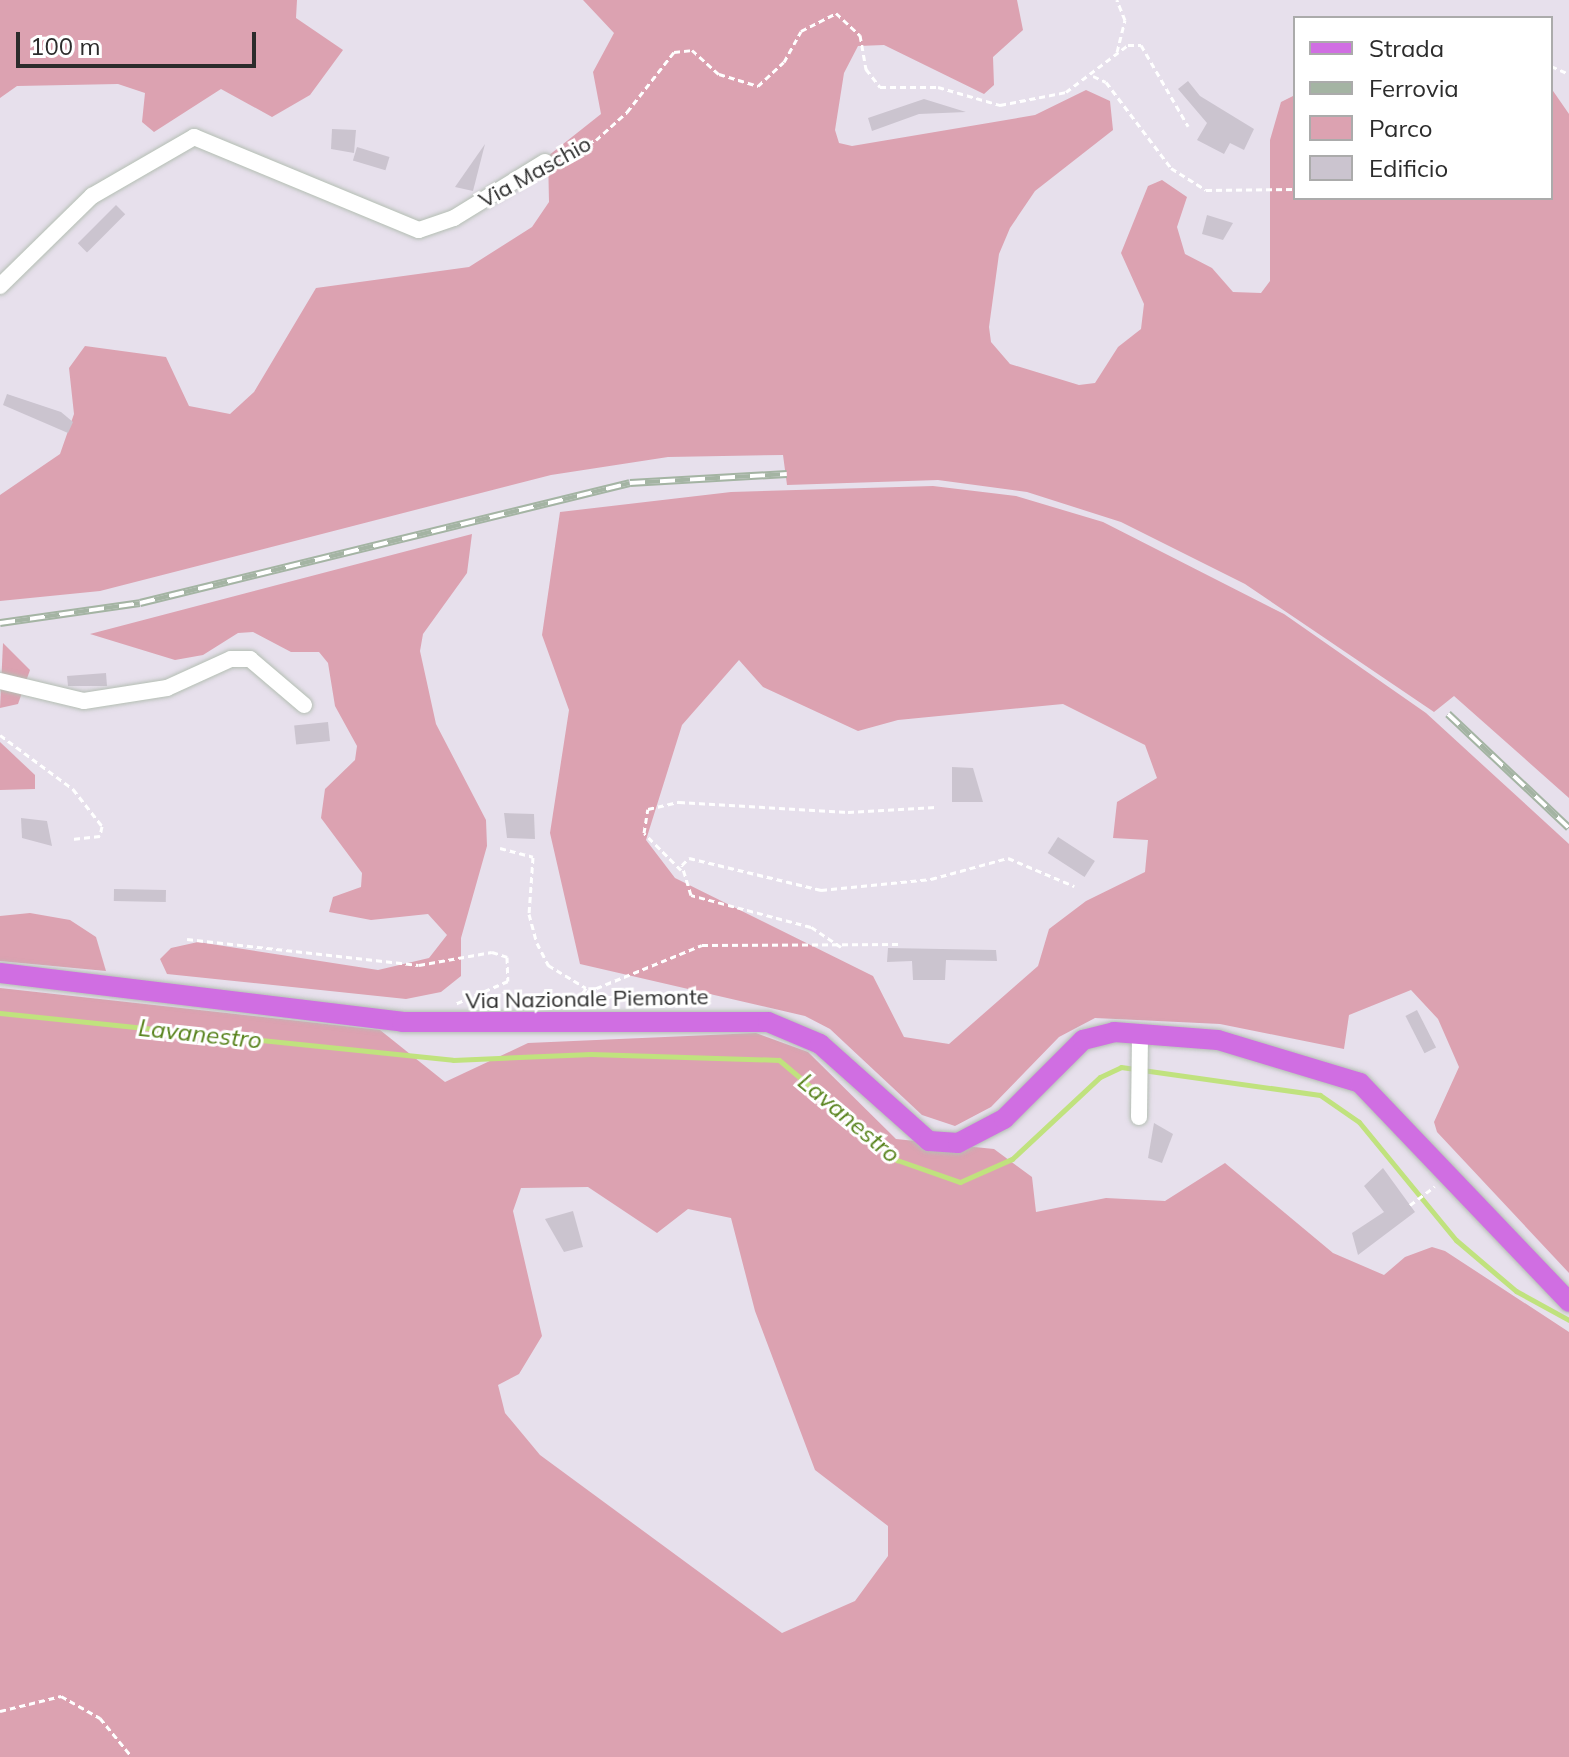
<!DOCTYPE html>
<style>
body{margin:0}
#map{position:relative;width:1569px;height:1757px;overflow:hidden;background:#e7e0ec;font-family:Mulish,sans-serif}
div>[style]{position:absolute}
.green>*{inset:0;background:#dca2b1}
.stream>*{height:5px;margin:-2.5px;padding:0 2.5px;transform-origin:2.5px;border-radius:2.5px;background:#c0e27e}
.building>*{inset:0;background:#cbc4cf;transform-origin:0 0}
.path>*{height:3px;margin-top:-1.5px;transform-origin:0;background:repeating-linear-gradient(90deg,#fff 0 6px,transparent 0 10px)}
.roads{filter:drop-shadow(0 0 2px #b4beb3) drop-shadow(0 0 2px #b4beb3)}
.minor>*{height:16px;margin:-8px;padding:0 8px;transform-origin:8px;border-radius:8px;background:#fff}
.major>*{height:20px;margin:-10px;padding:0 10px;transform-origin:10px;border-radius:10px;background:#d06ee2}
.rail>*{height:8px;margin-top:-4px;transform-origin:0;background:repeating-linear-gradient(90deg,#fff 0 15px,#a4b4a3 0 30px);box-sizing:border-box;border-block:2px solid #a4b4a3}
span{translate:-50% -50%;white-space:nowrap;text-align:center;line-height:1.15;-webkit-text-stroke:6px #fff;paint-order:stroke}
.street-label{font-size:22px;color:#2c2c2c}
.water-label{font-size:24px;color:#57821b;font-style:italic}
.legend{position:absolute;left:1293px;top:16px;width:260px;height:184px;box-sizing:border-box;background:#fff;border:2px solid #ababab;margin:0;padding:10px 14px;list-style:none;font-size:24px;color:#2c2c2c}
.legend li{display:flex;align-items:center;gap:16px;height:40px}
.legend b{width:40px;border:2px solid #ababab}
.scale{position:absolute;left:16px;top:32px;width:240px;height:36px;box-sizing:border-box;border:4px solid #2c2c2c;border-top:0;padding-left:10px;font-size:24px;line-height:28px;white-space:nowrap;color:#2c2c2c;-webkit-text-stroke:6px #fff;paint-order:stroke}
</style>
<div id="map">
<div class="green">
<i style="clip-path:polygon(0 0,297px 0,296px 18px,343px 50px,310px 95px,272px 117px,221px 89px,154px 132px,142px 122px,145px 93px,118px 84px,17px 86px,0 98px)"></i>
<i style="clip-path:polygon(583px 0,1017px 0,1023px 30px,993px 57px,994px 85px,984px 94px,884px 45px,858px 46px,844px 73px,835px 130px,839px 143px,852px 146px,1035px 115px,1086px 90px,1110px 101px,1113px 130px,1035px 191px,1010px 228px,999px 254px,989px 327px,991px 342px,1010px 364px,1079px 385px,1095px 383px,1118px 347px,1141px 329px,1144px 304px,1121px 253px,1148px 186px,1162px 180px,1187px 197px,1177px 227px,1185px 254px,1212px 268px,1233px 292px,1261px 293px,1270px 281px,1270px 140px,1281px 102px,1295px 95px,1295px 198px,1551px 198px,1551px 88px,1569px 114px,1569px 798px,1454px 696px,1434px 712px,1245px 584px,1121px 522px,1027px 492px,938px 480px,787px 485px,783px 455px,668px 457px,551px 475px,100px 591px,0 601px,0 495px,60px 454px,74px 414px,69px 368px,85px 346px,166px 357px,189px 406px,230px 414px,254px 392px,316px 288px,469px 267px,532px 227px,549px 202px,548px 156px,601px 114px,593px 72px,614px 33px)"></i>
<i style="clip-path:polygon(evenodd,933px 486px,1016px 496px,1103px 522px,1284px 614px,1426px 713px,1569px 844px,1569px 1273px,1437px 1132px,1434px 1122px,1459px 1067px,1438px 1019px,1411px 990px,1349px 1015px,1344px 1049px,1220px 1024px,1095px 1018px,1059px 1037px,991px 1107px,955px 1126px,922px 1115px,830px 1029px,805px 1016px,580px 964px,550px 833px,569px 710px,542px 635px,560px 512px,731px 492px,933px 486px,739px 660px,763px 687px,858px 731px,898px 720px,1063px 704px,1145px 745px,1157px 778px,1117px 802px,1113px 838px,1148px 840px,1145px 872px,1086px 901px,1049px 929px,1038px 966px,949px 1044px,904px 1037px,873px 976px,675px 878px,646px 840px,682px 725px,739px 660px)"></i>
<i style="clip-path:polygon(472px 534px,467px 573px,423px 634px,420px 651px,436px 724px,486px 820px,487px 846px,461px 938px,461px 976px,441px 992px,406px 999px,167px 974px,160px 959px,171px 948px,198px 942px,378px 970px,429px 958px,447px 935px,428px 914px,371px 920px,329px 912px,333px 897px,361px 887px,362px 873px,321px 818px,325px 789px,355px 760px,357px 746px,335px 706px,328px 663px,319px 652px,291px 652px,253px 632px,238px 633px,203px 655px,175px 660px,90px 634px)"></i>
<i style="clip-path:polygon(3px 643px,30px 670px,18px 704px,0 708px)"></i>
<i style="clip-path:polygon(0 742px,35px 775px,35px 789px,0 790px)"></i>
<i style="clip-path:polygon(30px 913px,70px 920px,96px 937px,106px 971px,0 961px,0 916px)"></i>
<i style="clip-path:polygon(evenodd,0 988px,380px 1030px,445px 1082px,528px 1043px,756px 1033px,808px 1052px,896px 1139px,994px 1149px,1032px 1177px,1036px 1212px,1106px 1198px,1165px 1201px,1225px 1163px,1333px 1253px,1384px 1275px,1405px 1257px,1432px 1247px,1445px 1251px,1569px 1332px,1569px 1757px,0 1757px,0 988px,588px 1187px,657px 1233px,688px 1209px,731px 1218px,755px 1311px,815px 1470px,888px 1526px,888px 1556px,855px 1601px,782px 1633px,540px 1455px,505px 1413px,498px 1385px,519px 1374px,542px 1336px,513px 1211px,521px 1188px,588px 1187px)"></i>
</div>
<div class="stream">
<i style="left:0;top:1013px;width:455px;rotate:5.9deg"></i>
<i style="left:453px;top:1060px;width:138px;rotate:-2.5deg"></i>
<i style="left:591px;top:1054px;width:188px;rotate:1.8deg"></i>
<i style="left:779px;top:1060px;width:155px;rotate:40.3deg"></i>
<i style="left:897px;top:1160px;width:67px;rotate:19.2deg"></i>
<i style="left:960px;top:1182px;width:57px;rotate:-23.9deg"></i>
<i style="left:1012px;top:1159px;width:120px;rotate:-43deg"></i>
<i style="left:1100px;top:1077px;width:23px;rotate:-25deg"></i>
<i style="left:1121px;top:1067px;width:201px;rotate:8deg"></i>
<i style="left:1320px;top:1095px;width:47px;rotate:34.7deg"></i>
<i style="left:1359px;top:1122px;width:153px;rotate:50.6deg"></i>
<i style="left:1456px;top:1240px;width:79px;rotate:40.4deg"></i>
<i style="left:1516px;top:1291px;width:60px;rotate:28.7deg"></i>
</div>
<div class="building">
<i style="clip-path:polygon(1188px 81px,1200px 96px,1254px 129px,1244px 150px,1230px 143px,1224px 154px,1197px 140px,1207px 123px,1178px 89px)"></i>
<i style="clip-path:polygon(924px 99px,966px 112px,919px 114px,872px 131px,868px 118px)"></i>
<i style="clip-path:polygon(332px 129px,356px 130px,354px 153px,331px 149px)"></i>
<i style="clip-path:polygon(485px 144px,473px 191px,455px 187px)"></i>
<i style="left:357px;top:147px;width:34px;height:14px;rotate:17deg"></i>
<i style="left:116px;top:205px;width:13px;height:54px;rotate:45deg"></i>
<i style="clip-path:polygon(1207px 215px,1233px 223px,1223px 240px,1202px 234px)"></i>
<i style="clip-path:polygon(7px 394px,61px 412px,73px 422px,68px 433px,3px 405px)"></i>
<i style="clip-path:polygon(106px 673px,107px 686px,68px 686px,67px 676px)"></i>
<i style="left:328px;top:722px;width:19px;height:34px;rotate:84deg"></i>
<i style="clip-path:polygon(952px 767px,973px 768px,983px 802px,952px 802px)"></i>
<i style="clip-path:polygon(504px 813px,534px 814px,535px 839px,507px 838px)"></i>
<i style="clip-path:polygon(21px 818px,47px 821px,52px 846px,22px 838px)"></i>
<i style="left:1058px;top:837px;width:44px;height:19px;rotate:33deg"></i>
<i style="left:114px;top:889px;width:52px;height:12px;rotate:1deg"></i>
<i style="clip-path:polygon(888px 948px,996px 950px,997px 961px,946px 960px,945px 980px,913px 980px,912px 961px,887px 962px)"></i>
<i style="left:1417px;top:1010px;width:42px;height:13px;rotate:63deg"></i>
<i style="clip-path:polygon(1154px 1123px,1173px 1134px,1162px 1163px,1148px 1158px)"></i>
<i style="clip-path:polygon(1383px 1168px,1415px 1212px,1358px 1255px,1352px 1233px,1384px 1212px,1364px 1186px)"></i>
<i style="clip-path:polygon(573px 1211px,583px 1247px,564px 1252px,545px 1219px)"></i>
</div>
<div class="path">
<i style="left:1117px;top:52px;width:33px;rotate:-76deg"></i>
<i style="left:1125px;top:20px;width:22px;rotate:-112deg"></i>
<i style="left:1551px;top:66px;width:20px;rotate:24deg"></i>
<i style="left:1093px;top:76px;width:14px;rotate:25deg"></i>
<i style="left:1106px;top:82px;width:108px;rotate:52.9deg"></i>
<i style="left:1171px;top:168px;width:41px;rotate:32.2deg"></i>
<i style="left:1206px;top:190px;width:89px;rotate:-0.6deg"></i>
<i style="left:560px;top:155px;width:39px;rotate:-23deg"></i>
<i style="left:596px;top:140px;width:42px;rotate:-42.1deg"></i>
<i style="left:627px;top:112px;width:76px;rotate:-51.9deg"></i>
<i style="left:674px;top:52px;width:18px;rotate:-6deg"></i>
<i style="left:692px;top:50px;width:36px;rotate:42deg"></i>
<i style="left:719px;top:74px;width:41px;rotate:17.1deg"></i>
<i style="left:758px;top:86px;width:35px;rotate:-43deg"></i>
<i style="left:784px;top:62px;width:35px;rotate:-61deg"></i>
<i style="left:801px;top:31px;width:39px;rotate:-27deg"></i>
<i style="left:836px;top:13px;width:33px;rotate:43deg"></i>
<i style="left:860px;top:35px;width:35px;rotate:80deg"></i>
<i style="left:866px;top:69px;width:23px;rotate:52deg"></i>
<i style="left:880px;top:87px;width:58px"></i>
<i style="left:938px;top:87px;width:65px;rotate:16.2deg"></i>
<i style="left:1000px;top:105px;width:67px;rotate:-11.1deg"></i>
<i style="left:1066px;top:92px;width:78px;rotate:-37.2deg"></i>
<i style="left:1128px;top:45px;width:13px"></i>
<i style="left:1141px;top:45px;width:94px;rotate:59.9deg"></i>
<i style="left:0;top:735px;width:91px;rotate:36.5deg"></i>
<i style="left:73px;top:789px;width:47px;rotate:51.9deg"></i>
<i style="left:102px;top:826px;width:10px;rotate:101deg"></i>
<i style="left:100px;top:836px;width:28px;rotate:174deg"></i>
<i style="left:500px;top:848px;width:34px;rotate:15deg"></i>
<i style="left:533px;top:857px;width:57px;rotate:94deg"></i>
<i style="left:529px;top:914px;width:30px;rotate:75deg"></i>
<i style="left:537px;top:943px;width:25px;rotate:63deg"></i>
<i style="left:548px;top:965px;width:44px;rotate:31.2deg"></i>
<i style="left:586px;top:988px;width:19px;rotate:125deg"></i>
<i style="left:681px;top:870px;width:52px;rotate:-135deg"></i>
<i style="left:644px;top:833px;width:24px;rotate:-81deg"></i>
<i style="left:648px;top:809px;width:32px;rotate:-13deg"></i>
<i style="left:679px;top:802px;width:169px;rotate:3.4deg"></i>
<i style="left:848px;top:812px;width:88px;rotate:-3.3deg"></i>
<i style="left:187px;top:939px;width:233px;rotate:6.4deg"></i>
<i style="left:419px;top:965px;width:74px;rotate:-10.1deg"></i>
<i style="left:492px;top:952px;width:16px;rotate:18deg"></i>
<i style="left:507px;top:957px;width:24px;rotate:88deg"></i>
<i style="left:508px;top:981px;width:58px;rotate:156.5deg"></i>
<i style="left:841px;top:947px;width:36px;rotate:-146deg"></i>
<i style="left:811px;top:927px;width:124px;rotate:-165.1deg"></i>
<i style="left:691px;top:895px;width:31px;rotate:-107deg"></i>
<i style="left:682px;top:865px;width:10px;rotate:-45deg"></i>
<i style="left:689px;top:858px;width:136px;rotate:13.6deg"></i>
<i style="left:821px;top:890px;width:111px;rotate:-5.7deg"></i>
<i style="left:931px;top:879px;width:80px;rotate:-15.3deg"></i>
<i style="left:1008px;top:858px;width:72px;rotate:23deg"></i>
<i style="left:587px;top:992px;width:124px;rotate:-22.2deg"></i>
<i style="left:702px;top:945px;width:198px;rotate:-0.3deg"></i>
<i style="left:1410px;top:1205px;width:31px;rotate:-37deg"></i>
<i style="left:0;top:1711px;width:63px;rotate:-13.8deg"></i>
<i style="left:61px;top:1696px;width:45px;rotate:29.4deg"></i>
<i style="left:100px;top:1718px;width:50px;rotate:50.6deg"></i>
</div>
<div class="roads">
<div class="minor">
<i style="left:0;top:286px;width:129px;rotate:-44.4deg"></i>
<i style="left:92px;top:196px;width:118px;rotate:-30deg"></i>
<i style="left:194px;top:137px;width:243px;rotate:22.5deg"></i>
<i style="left:419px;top:230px;width:37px;rotate:-19deg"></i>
<i style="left:454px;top:218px;width:107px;rotate:-31.6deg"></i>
<i style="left:0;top:681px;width:86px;rotate:13.4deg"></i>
<i style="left:84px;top:701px;width:84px;rotate:-8.9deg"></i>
<i style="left:167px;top:688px;width:70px;rotate:-24.4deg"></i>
<i style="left:231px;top:659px;width:19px"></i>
<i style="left:250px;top:659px;width:71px;rotate:40.4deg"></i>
<i style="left:1139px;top:1117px;width:82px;rotate:-89.3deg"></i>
</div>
<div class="major">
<i style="left:0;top:973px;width:405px;rotate:6.9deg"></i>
<i style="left:402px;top:1022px;width:366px"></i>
<i style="left:768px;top:1022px;width:56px;rotate:22.9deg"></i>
<i style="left:820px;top:1044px;width:146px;rotate:41.7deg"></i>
<i style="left:929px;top:1141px;width:29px;rotate:4deg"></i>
<i style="left:958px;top:1143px;width:52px;rotate:-27.6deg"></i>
<i style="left:1004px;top:1119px;width:112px;rotate:-45deg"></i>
<i style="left:1083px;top:1040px;width:32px;rotate:-14deg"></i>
<i style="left:1114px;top:1032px;width:104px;rotate:4.4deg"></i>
<i style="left:1218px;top:1040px;width:148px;rotate:16.8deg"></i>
<i style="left:1360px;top:1083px;width:303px;rotate:46.3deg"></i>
</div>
</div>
<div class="rail">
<i style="left:0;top:623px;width:141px;rotate:-8.1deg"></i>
<i style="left:140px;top:603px;width:504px;rotate:-13.76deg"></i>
<i style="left:630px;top:483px;width:157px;rotate:-3.3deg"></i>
<i style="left:1448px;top:714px;width:166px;rotate:43.3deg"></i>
</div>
<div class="street-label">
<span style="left:535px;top:172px;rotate:-29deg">Via Maschio</span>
<span style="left:587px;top:999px;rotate:-1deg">Via Nazionale Piemonte</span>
</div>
<div class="water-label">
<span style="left:200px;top:1034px;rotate:6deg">Lavanestro</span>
<span style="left:849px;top:1118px;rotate:40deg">Lavanestro</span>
</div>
<ul class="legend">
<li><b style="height:10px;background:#d06ee2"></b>Strada</li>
<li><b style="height:10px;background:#a4b4a3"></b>Ferrovia</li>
<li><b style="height:22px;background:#dca2b1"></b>Parco</li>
<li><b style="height:22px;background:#cbc4cf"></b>Edificio</li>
</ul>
<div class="scale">100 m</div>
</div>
